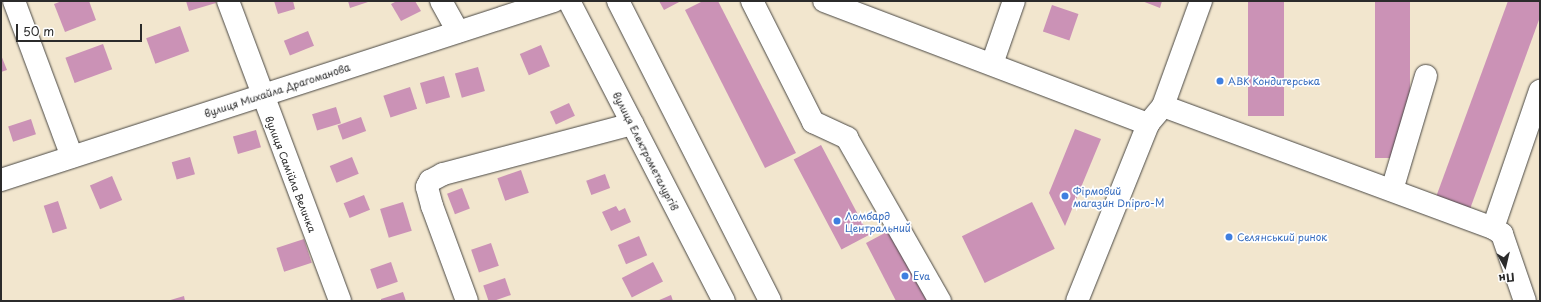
<!DOCTYPE html>
<meta charset="utf-8">
<style>
body{margin:0}
#map{position:relative;width:1541px;height:302px;overflow:hidden;background:#f2e6ce;font-family:"Playpen Sans",sans-serif}
div>[style]{position:absolute}
.building>*{inset:0;background:#cb92b6;transform-origin:0 0}
.roads{filter:drop-shadow(0 0 1px #494743) drop-shadow(0 0 1px #494743)}
.minor>*{height:22px;margin:-11px;padding:0 11px;transform-origin:11px;border-radius:11px;background:#fff}
.major>*{height:22px;margin:-11px;padding:0 11px;transform-origin:11px;border-radius:11px;background:#fff}
.dots>*{width:11px;height:11px;translate:-50% -50%;box-sizing:border-box;border:2px solid #fff;border-radius:50%}
span{translate:-50% -50%;white-space:nowrap;text-align:center;line-height:1.15;-webkit-text-stroke:3.5px #fff;paint-order:stroke}
.shop-label{font-size:10px;color:#366cbe}
.left{translate:0 -50%;text-align:left}
.street-label{font-size:10px;color:#2b2b2b}
.frame{position:absolute;inset:0;border:2px solid #2b2b2b;pointer-events:none}
.north{position:absolute;left:1485px;top:246px;width:40px;height:40px;-webkit-text-stroke:3px #fff;paint-order:stroke;rotate:172deg;font-size:11px;font-weight:700;line-height:16px;text-align:center;color:#2b2b2b}
.north::after{content:'';display:block;margin:auto;width:14px;height:18px;background:#2b2b2b;clip-path:polygon(50% 0,100% 100%,50% 72%,0 100%)}
.scale{position:absolute;left:16px;top:24px;width:126px;height:18px;box-sizing:border-box;border:2px solid #2b2b2b;border-top:0;padding-left:5px;font-size:12px;line-height:14px;white-space:nowrap;color:#2b2b2b;-webkit-text-stroke:3px #fff;paint-order:stroke}
</style>
<div id="map">
<div class="building">
<i style="clip-path:polygon(62px 1px,89px 1px,96px 20px,65px 32px,54px 4px)"></i>
<i style="clip-path:polygon(186px 1px,215px 1px,216px 3px,189px 11px)"></i>
<i style="clip-path:polygon(274px 1px,293px 1px,295px 9px,278px 14px)"></i>
<i style="clip-path:polygon(348px 1px,371px 1px,350px 8px)"></i>
<i style="clip-path:polygon(397px 1px,415px 1px,421px 11px,401px 21px,391px 4px)"></i>
<i style="clip-path:polygon(659px 1px,681px 1px,664px 10px)"></i>
<i style="clip-path:polygon(703px 1px,718px 1px,796px 153px,765px 168px,685px 10px)"></i>
<i style="clip-path:polygon(1142px 1px,1162px 1px,1160px 8px)"></i>
<i style="left:1248px;top:1px;width:36px;height:115px"></i>
<i style="left:1375px;top:1px;width:35px;height:157px"></i>
<i style="clip-path:polygon(1508px 1px,1540px 1px,1540px 17px,1470px 209px,1436px 197px)"></i>
<i style="left:1052px;top:5px;width:28px;height:28px;rotate:19deg"></i>
<i style="left:180px;top:26px;width:27px;height:36px;rotate:70deg"></i>
<i style="left:308px;top:31px;width:16px;height:26px;rotate:68deg"></i>
<i style="left:103px;top:44px;width:27px;height:40px;rotate:70deg"></i>
<i style="left:541px;top:45px;width:23px;height:23px;rotate:67deg"></i>
<i style="clip-path:polygon(1px 55px,7px 70px,1px 72px)"></i>
<i style="left:478px;top:67px;width:25px;height:24px;rotate:74deg"></i>
<i style="left:444px;top:76px;width:22px;height:25px;rotate:74deg"></i>
<i style="left:410px;top:87px;width:23px;height:28px;rotate:72deg"></i>
<i style="left:569px;top:103px;width:14px;height:21px;rotate:65deg"></i>
<i style="left:336px;top:107px;width:17px;height:25px;rotate:73deg"></i>
<i style="left:361px;top:117px;width:15px;height:25px;rotate:70deg"></i>
<i style="left:31px;top:119px;width:16px;height:24px;rotate:72deg"></i>
<i style="clip-path:polygon(1075px 129px,1101px 139px,1065px 226px,1049px 193px)"></i>
<i style="left:256px;top:130px;width:18px;height:24px;rotate:74deg"></i>
<i style="left:821px;top:145px;width:102px;height:31px;rotate:62deg"></i>
<i style="left:190px;top:157px;width:18px;height:19px;rotate:74deg"></i>
<i style="left:352px;top:157px;width:18px;height:24px;rotate:68deg"></i>
<i style="left:521px;top:170px;width:24px;height:25px;rotate:71deg"></i>
<i style="left:605px;top:174px;width:15px;height:20px;rotate:70deg"></i>
<i style="left:112px;top:176px;width:26px;height:24px;rotate:67deg"></i>
<i style="left:462px;top:188px;width:22px;height:16px;rotate:69deg"></i>
<i style="left:364px;top:195px;width:16px;height:22px;rotate:68deg"></i>
<i style="left:58px;top:201px;width:29px;height:15px;rotate:72deg"></i>
<i style="left:403px;top:202px;width:30px;height:24px;rotate:73deg"></i>
<i style="left:1032px;top:202px;width:52px;height:78px;rotate:64deg"></i>
<i style="clip-path:polygon(616px 206px,619px 211px,625px 208px,631px 222px,611px 231px,602px 212px)"></i>
<i style="clip-path:polygon(896px 227px,934px 301px,896px 301px,866px 243px)"></i>
<i style="left:639px;top:236px;width:21px;height:23px;rotate:67deg"></i>
<i style="left:304px;top:239px;width:25px;height:29px;rotate:72deg"></i>
<i style="left:491px;top:243px;width:24px;height:21px;rotate:71deg"></i>
<i style="left:391px;top:262px;width:21px;height:22px;rotate:71deg"></i>
<i style="left:653px;top:262px;width:22px;height:35px;rotate:63deg"></i>
<i style="left:505px;top:278px;width:18px;height:23px;rotate:71deg"></i>
<i style="clip-path:polygon(403px 292px,406px 301px,381px 301px,381px 299px)"></i>
<i style="clip-path:polygon(671px 295px,673px 301px,657px 301px)"></i>
<i style="clip-path:polygon(184px 296px,185px 301px,167px 301px)"></i>
</div>
<div class="roads">
<div class="minor">
<i style="left:14px;top:1px;width:166px;rotate:69.6deg"></i>
<i style="left:228px;top:1px;width:320px;rotate:69.5deg"></i>
<i style="left:441px;top:1px;width:35px;rotate:61deg"></i>
<i style="left:752px;top:1px;width:136px;rotate:63.2deg"></i>
<i style="left:813px;top:122px;width:38px;rotate:25deg"></i>
<i style="left:847px;top:138px;width:188px;rotate:60.3deg"></i>
<i style="left:824px;top:1px;width:347px;rotate:20.8deg"></i>
<i style="left:992px;top:64px;width:67px;rotate:-70.8deg"></i>
<i style="left:1163px;top:106px;width:352px;rotate:20.3deg"></i>
<i style="left:1493px;top:228px;width:11px;rotate:34deg"></i>
<i style="left:1502px;top:234px;width:71px;rotate:71.1deg"></i>
<i style="left:1px;top:180px;width:581px;rotate:-17.94deg"></i>
<i style="left:1392px;top:190px;width:119px;rotate:-73.4deg"></i>
<i style="left:1493px;top:228px;width:145px;rotate:-71.1deg"></i>
<i style="left:467px;top:301px;width:101px;rotate:-110.2deg"></i>
<i style="left:432px;top:206px;width:20px;rotate:-105deg"></i>
<i style="left:427px;top:187px;width:7px;rotate:-63deg"></i>
<i style="left:430px;top:181px;width:15px;rotate:-28deg"></i>
<i style="left:443px;top:174px;width:196px;rotate:-14.8deg"></i>
<i style="left:1077px;top:301px;width:191px;rotate:-68.1deg"></i>
<i style="left:1148px;top:124px;width:23px;rotate:-50deg"></i>
<i style="left:1163px;top:106px;width:112px;rotate:-70.1deg"></i>
</div>
<div class="major">
<i style="left:569px;top:1px;width:338px;rotate:62.7deg"></i>
<i style="left:618px;top:1px;width:336px;rotate:63.1deg"></i>
</div>
</div>
<div class="dots">
<i style="left:1220px;top:81px;background:#3f7fe0"></i>
<i style="left:1065px;top:196px;background:#3f7fe0"></i>
<i style="left:837px;top:221px;background:#3f7fe0"></i>
<i style="left:1229px;top:237px;background:#3f7fe0"></i>
<i style="left:905px;top:276px;background:#3f7fe0"></i>
</div>
<div class="shop-label">
<span class="left" style="left:1228px;top:81px">АВК Кондитерська</span>
<span class="left" style="left:1073px;top:196px">Фірмовий<br>магазин Dnipro-M</span>
<span class="left" style="left:845px;top:221px">Ломбард<br>Центральний</span>
<span class="left" style="left:1237px;top:237px">Селянський ринок</span>
<span class="left" style="left:913px;top:276px">Eva</span>
</div>
<div class="street-label">
<span style="left:277px;top:90px;rotate:-18deg">вулиця Михайла Драгоманова</span>
<span style="left:646px;top:151px;rotate:63deg">вулиця Електрометалургів</span>
<span style="left:291px;top:174px;rotate:69deg">вулиця Самійла Величка</span>
</div>
<div class="frame"></div>
<div class="north">Пн</div>
<div class="scale">50 m</div>
</div>
